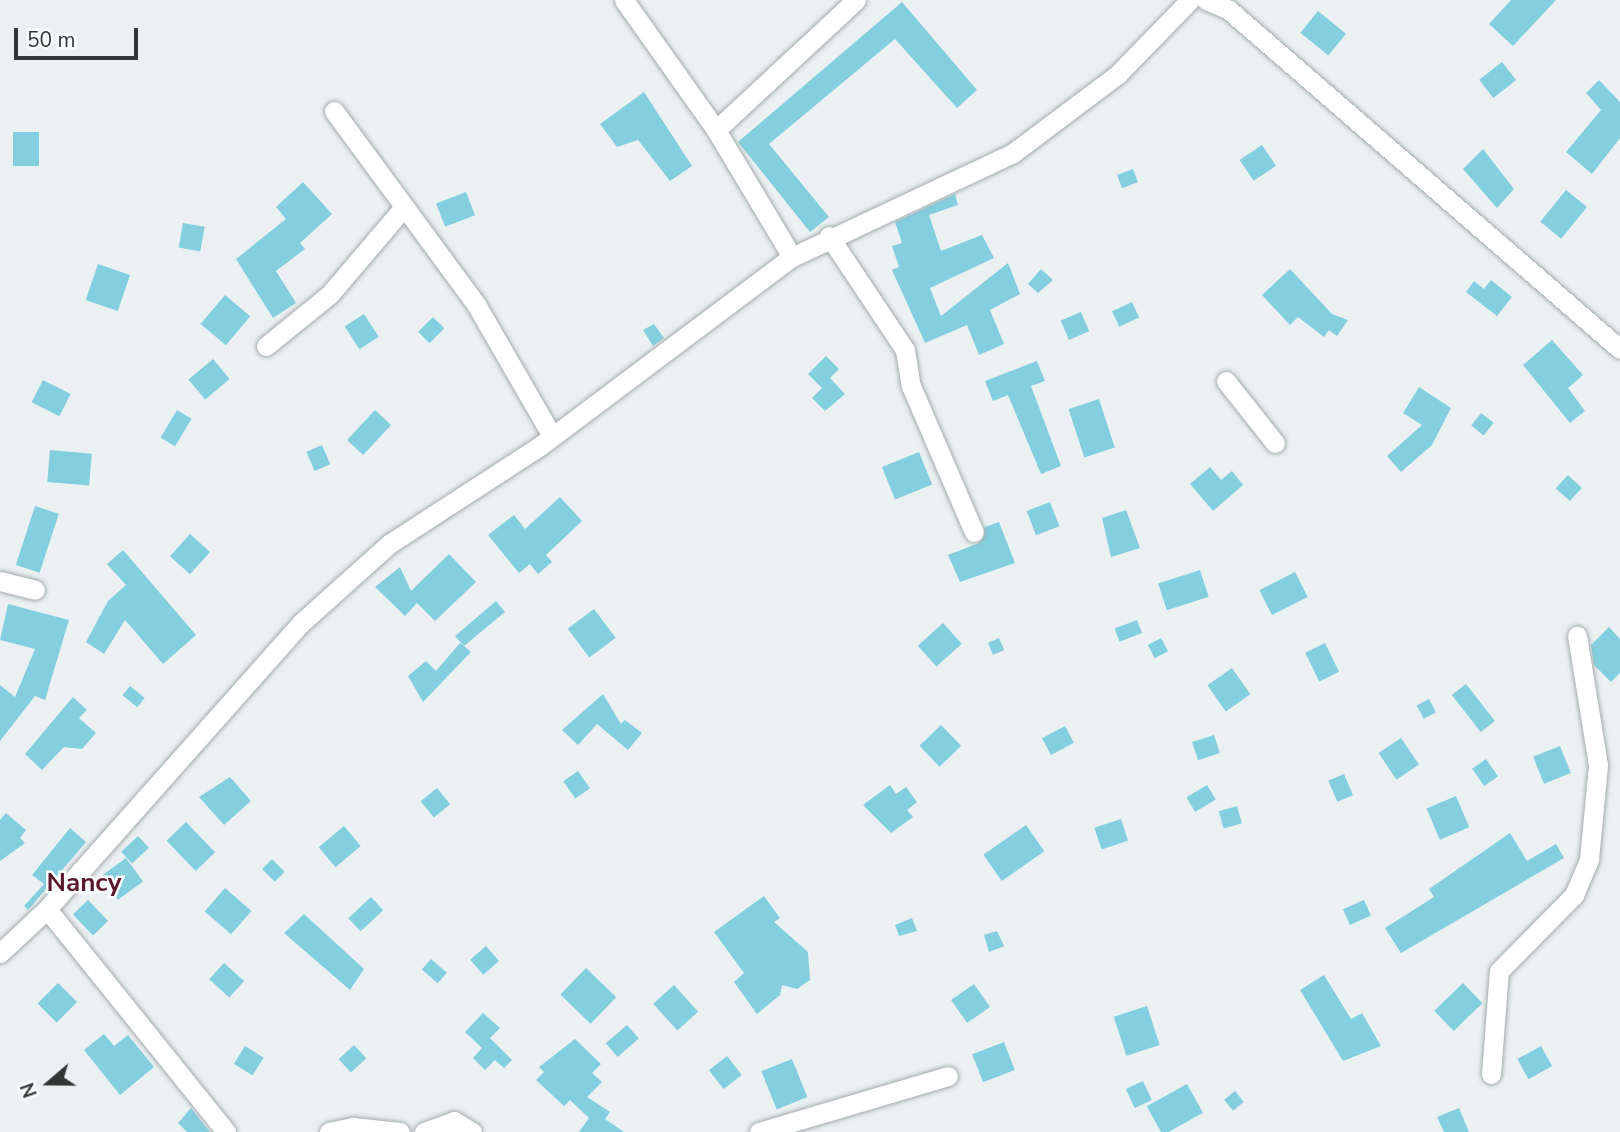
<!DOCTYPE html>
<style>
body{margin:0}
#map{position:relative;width:1620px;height:1132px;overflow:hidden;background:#ebf1f3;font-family:"Nunito Sans",sans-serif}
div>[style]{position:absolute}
.building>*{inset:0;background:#83cfdf;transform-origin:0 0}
.roads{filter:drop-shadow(0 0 2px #a5abac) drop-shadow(0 0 2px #a5abac)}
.street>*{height:19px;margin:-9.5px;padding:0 9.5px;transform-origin:9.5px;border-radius:9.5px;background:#fff}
span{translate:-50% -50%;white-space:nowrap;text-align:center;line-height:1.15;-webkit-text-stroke:5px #fbfeff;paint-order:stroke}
.neighbourhood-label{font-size:26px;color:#5c182b;font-weight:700}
.north{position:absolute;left:14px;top:1048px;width:70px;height:70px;-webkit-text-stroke:5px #fbfeff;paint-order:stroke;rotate:250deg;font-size:19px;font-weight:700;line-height:28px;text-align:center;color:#343636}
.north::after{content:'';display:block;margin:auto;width:24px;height:32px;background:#343636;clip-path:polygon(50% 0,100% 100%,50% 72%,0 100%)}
.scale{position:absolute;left:14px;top:28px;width:124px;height:32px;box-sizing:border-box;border:4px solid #343636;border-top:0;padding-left:9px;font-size:21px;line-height:24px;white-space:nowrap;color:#343636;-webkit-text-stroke:5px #fbfeff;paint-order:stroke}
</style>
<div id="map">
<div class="building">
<i style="clip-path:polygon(1511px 0,1556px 0,1513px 46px,1489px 24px)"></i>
<i style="clip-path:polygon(902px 2px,977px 90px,957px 108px,895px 39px,769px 144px,829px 217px,810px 232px,738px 142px)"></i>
<i style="left:1318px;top:11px;width:36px;height:28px;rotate:39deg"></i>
<i style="left:1502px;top:62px;width:23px;height:29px;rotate:52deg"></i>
<i style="clip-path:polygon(1599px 80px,1620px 102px,1620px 138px,1592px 174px,1566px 152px,1601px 110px,1586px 93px)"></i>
<i style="clip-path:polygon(644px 92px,692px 166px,670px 181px,638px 140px,617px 147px,600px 124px)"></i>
<i style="left:13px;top:132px;width:26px;height:34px"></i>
<i style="left:1262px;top:145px;width:25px;height:27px;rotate:56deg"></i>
<i style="clip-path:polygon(1483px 149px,1514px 189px,1497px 208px,1463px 169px)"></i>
<i style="left:1133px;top:169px;width:14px;height:17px;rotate:69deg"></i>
<i style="clip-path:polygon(303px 182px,332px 214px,300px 243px,305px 249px,276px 271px,296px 303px,273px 318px,236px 259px,286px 219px,276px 207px)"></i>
<i style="left:1566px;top:190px;width:27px;height:41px;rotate:39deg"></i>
<i style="left:466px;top:192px;width:25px;height:32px;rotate:69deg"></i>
<i style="clip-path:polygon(955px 194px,958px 205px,929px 215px,941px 251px,982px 235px,994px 258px,930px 288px,941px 316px,1008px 263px,1020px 294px,990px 310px,1004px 344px,979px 355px,967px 325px,925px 343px,892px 270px,899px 267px,892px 246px,902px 243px,895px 222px)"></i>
<i style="left:183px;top:223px;width:22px;height:25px;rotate:10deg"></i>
<i style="left:98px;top:264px;width:34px;height:38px;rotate:19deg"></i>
<i style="clip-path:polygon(1041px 269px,1053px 280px,1038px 293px,1028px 284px)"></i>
<i style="clip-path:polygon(1290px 269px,1332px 314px,1348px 320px,1337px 336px,1329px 330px,1324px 337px,1298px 317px,1290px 325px,1262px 295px)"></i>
<i style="clip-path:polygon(1491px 280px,1512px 297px,1497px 316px,1466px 292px,1474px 281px,1484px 289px)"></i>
<i style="left:225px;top:295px;width:33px;height:38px;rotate:40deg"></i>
<i style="left:1132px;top:302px;width:17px;height:22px;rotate:65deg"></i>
<i style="left:1081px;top:312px;width:21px;height:22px;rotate:67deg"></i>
<i style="left:364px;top:314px;width:27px;height:23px;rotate:57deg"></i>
<i style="left:433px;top:317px;width:16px;height:21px;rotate:45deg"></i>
<i style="clip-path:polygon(654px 324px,664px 338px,653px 346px,643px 330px)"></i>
<i style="clip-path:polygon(1552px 340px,1583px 375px,1568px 388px,1585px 411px,1570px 423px,1523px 365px)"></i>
<i style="clip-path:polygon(826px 356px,839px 369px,830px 378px,845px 394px,825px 411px,812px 398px,822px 388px,808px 374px)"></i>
<i style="left:213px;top:359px;width:26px;height:32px;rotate:50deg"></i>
<i style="clip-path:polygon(1037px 361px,1045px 381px,1031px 386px,1061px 466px,1041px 474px,1008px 395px,993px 401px,985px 381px)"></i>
<i style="left:43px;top:380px;width:31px;height:25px;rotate:27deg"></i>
<i style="clip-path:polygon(1419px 387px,1451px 408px,1432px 445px,1401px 472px,1387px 456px,1422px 425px,1403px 413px)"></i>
<i style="left:1099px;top:399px;width:51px;height:32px;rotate:72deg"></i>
<i style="left:177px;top:410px;width:17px;height:32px;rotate:31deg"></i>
<i style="left:375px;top:410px;width:22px;height:41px;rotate:43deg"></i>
<i style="left:1481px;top:413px;width:16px;height:16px;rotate:38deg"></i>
<i style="left:322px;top:445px;width:21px;height:17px;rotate:67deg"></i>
<i style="left:50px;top:450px;width:42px;height:32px;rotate:5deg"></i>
<i style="left:919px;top:452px;width:35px;height:40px;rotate:68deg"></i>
<i style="clip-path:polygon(1210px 467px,1221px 480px,1232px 471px,1243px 485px,1213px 511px,1190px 484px)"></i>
<i style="left:1568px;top:475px;width:19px;height:18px;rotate:43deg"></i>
<i style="clip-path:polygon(560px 497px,582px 521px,546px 555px,552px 562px,538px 574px,530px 564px,519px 573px,488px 535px,514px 515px,525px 529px)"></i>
<i style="left:1050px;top:502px;width:26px;height:25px;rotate:69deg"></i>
<i style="left:35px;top:506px;width:25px;height:62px;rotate:18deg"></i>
<i style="clip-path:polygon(1126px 510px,1140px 548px,1111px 557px,1102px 518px)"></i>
<i style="clip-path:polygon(999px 522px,1015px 563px,960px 582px,948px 555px,979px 543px,985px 527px)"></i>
<i style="left:190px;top:534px;width:27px;height:30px;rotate:42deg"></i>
<i style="clip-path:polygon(123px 550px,196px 635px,163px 664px,125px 620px,104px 654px,86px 642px,108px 601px,126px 585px,107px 564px)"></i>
<i style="clip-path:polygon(449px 554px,476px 582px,435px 621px,417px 603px,405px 616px,375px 587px,400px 567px,411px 591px)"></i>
<i style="left:1200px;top:570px;width:28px;height:44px;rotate:72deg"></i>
<i style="left:1295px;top:572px;width:28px;height:40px;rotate:63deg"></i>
<i style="clip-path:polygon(496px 601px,505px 612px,464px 646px,471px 652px,423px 702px,408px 676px,426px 661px,436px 671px,460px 643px,464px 646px,455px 636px)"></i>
<i style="clip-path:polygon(8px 604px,69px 620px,45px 700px,35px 696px,0 741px,0 685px,15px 697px,35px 649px,0 640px)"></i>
<i style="left:594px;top:609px;width:36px;height:33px;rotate:53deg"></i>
<i style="left:1137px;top:620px;width:14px;height:24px;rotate:69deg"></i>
<i style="left:943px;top:623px;width:28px;height:34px;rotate:48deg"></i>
<i style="clip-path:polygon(1609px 627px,1620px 639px,1620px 673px,1611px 682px,1594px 665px,1591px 645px)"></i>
<i style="left:999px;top:638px;width:13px;height:12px;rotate:67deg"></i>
<i style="left:1161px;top:638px;width:15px;height:15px;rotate:62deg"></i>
<i style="left:1325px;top:643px;width:32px;height:22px;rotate:64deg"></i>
<i style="left:1232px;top:668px;width:32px;height:30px;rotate:55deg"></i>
<i style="left:1466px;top:684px;width:47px;height:18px;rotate:52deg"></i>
<i style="left:130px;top:686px;width:19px;height:12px;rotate:39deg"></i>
<i style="clip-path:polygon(603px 694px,621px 724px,625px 720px,642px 733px,628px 750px,597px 724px,578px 745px,562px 730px)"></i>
<i style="clip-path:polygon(73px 697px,87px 710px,79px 718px,96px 733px,82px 749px,64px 747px,42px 770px,25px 754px)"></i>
<i style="left:1429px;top:699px;width:15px;height:14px;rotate:62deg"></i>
<i style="left:941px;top:725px;width:29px;height:30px;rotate:46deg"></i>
<i style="left:1065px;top:726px;width:19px;height:26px;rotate:62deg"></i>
<i style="left:1214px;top:735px;width:19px;height:23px;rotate:72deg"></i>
<i style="left:1401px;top:738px;width:32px;height:27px;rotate:56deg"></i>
<i style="left:1560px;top:746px;width:29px;height:29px;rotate:68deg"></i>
<i style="left:1486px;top:759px;width:21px;height:17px;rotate:55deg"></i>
<i style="left:578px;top:771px;width:21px;height:18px;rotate:55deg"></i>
<i style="left:1344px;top:774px;width:23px;height:17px;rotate:67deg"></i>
<i style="clip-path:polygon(230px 777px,251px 801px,224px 825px,199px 797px)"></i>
<i style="clip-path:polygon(890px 785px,896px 794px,906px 787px,917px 802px,907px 810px,913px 817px,891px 833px,863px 805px)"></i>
<i style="left:1207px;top:785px;width:17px;height:24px;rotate:59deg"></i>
<i style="left:437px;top:788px;width:21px;height:21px;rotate:51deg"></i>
<i style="left:1456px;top:796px;width:34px;height:32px;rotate:67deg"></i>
<i style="left:1237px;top:806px;width:18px;height:19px;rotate:74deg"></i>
<i style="clip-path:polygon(6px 813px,26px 830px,20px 838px,25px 843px,0 861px,0 820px)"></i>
<i style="left:1121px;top:819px;width:23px;height:28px;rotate:72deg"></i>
<i style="left:186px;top:822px;width:42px;height:27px;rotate:46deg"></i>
<i style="left:1026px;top:825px;width:32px;height:52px;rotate:55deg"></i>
<i style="left:344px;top:826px;width:26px;height:33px;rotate:50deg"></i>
<i style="clip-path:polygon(70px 828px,86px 842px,28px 910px,24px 906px,44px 884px,32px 875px)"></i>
<i style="clip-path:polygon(1510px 833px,1527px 861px,1556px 844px,1564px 858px,1401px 953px,1385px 928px,1434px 897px,1429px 889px)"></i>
<i style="left:138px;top:836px;width:16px;height:23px;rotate:47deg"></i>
<i style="left:126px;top:858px;width:29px;height:31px;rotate:54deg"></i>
<i style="left:272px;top:859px;width:18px;height:14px;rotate:45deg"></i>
<i style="left:225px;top:888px;width:35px;height:31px;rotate:41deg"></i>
<i style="clip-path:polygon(764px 896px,780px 918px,774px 922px,808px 952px,810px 980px,797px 989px,782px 985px,780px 995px,757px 1014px,734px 982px,744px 973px,714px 932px)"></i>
<i style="left:371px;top:897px;width:18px;height:31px;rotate:47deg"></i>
<i style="left:88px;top:900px;width:29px;height:21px;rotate:46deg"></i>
<i style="left:1364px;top:900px;width:17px;height:23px;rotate:66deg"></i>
<i style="clip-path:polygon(304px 914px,364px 969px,350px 990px,284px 933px)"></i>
<i style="clip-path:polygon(912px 918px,917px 931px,899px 936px,895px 925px)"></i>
<i style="clip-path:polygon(997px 931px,1004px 946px,989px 952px,984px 935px)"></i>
<i style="left:486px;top:946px;width:20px;height:21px;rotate:49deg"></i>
<i style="left:431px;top:959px;width:21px;height:14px;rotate:41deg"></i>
<i style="left:224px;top:963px;width:27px;height:22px;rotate:42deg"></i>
<i style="left:586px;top:968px;width:42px;height:37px;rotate:44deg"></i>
<i style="clip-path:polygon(1324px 975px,1351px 1019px,1362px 1013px,1381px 1046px,1343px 1061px,1300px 990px)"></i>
<i style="left:58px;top:983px;width:27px;height:29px;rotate:45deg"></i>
<i style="left:1463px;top:983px;width:28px;height:40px;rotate:46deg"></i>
<i style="left:974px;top:984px;width:28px;height:28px;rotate:55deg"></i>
<i style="left:674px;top:985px;width:36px;height:28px;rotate:48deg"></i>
<i style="left:1147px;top:1006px;width:41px;height:35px;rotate:72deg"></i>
<i style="clip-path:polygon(483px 1013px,500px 1028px,490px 1038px,512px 1060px,504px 1068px,495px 1060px,485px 1070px,473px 1058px,482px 1048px,465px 1032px)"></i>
<i style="left:627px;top:1025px;width:18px;height:28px;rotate:49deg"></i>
<i style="clip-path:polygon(104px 1034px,114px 1046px,128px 1035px,154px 1067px,120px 1095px,84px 1050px)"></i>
<i style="clip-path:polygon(575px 1039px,601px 1064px,592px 1073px,602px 1082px,587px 1097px,610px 1112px,605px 1119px,624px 1132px,579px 1132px,589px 1118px,570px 1100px,564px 1106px,536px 1080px,544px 1072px,539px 1067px)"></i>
<i style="left:1004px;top:1042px;width:30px;height:34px;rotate:69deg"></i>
<i style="left:354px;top:1045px;width:18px;height:21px;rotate:47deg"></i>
<i style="left:245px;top:1046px;width:22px;height:21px;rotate:32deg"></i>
<i style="left:1541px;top:1046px;width:23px;height:27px;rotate:61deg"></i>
<i style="left:727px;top:1056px;width:24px;height:23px;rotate:52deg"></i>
<i style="left:792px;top:1059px;width:41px;height:33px;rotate:68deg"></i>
<i style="left:1143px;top:1081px;width:21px;height:19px;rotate:65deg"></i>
<i style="left:1187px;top:1084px;width:33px;height:46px;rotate:61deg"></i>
<i style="left:1235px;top:1091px;width:14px;height:14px;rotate:51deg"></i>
<i style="clip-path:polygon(191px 1108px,210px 1132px,187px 1132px,178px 1123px)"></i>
<i style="clip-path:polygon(1459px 1108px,1469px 1132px,1444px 1132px,1437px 1117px)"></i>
</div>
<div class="roads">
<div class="street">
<i style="left:624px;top:0;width:159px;rotate:54.7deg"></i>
<i style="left:716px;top:130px;width:148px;rotate:59.1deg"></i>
<i style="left:1206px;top:0;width:25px;rotate:23deg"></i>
<i style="left:1229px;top:10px;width:517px;rotate:40.93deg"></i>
<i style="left:334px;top:111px;width:242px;rotate:53.7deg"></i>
<i style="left:477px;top:306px;width:148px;rotate:60deg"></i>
<i style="left:716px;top:130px;width:191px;rotate:-42.9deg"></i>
<i style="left:829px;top:236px;width:137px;rotate:56.3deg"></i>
<i style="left:905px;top:350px;width:36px;rotate:81deg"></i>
<i style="left:911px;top:386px;width:159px;rotate:66.7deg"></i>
<i style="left:266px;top:346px;width:82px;rotate:-39.1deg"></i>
<i style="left:330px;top:294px;width:114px;rotate:-49.6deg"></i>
<i style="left:1226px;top:381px;width:79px;rotate:51.7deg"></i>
<i style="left:0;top:581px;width:36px;rotate:14deg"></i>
<i style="left:47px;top:909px;width:286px;rotate:51.2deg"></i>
<i style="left:0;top:953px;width:64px;rotate:-43.1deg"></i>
<i style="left:47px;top:909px;width:383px;rotate:-48.4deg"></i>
<i style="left:301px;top:623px;width:118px;rotate:-41.9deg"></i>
<i style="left:389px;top:544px;width:180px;rotate:-33deg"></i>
<i style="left:540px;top:446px;width:315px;rotate:-36.9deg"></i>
<i style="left:792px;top:257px;width:244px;rotate:-25.2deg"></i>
<i style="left:1013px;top:153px;width:130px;rotate:-36.9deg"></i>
<i style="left:1117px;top:75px;width:105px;rotate:-45.8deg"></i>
<i style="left:1491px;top:1074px;width:103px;rotate:-85.6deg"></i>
<i style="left:1499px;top:971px;width:107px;rotate:-45.4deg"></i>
<i style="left:1574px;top:895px;width:39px;rotate:-67deg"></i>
<i style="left:1589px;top:859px;width:94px;rotate:-84.5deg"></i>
<i style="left:1598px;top:765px;width:131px;rotate:-99.2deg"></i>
<i style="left:329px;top:1132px;width:25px;rotate:-12deg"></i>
<i style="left:353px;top:1127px;width:47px;rotate:6.1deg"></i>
<i style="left:424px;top:1132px;width:32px;rotate:-20deg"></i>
<i style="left:454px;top:1121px;width:21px;rotate:31deg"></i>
<i style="left:759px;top:1132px;width:197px;rotate:-16.5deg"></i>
</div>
</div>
<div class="neighbourhood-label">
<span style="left:84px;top:883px">Nancy</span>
</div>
<div class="north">N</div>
<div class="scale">50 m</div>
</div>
